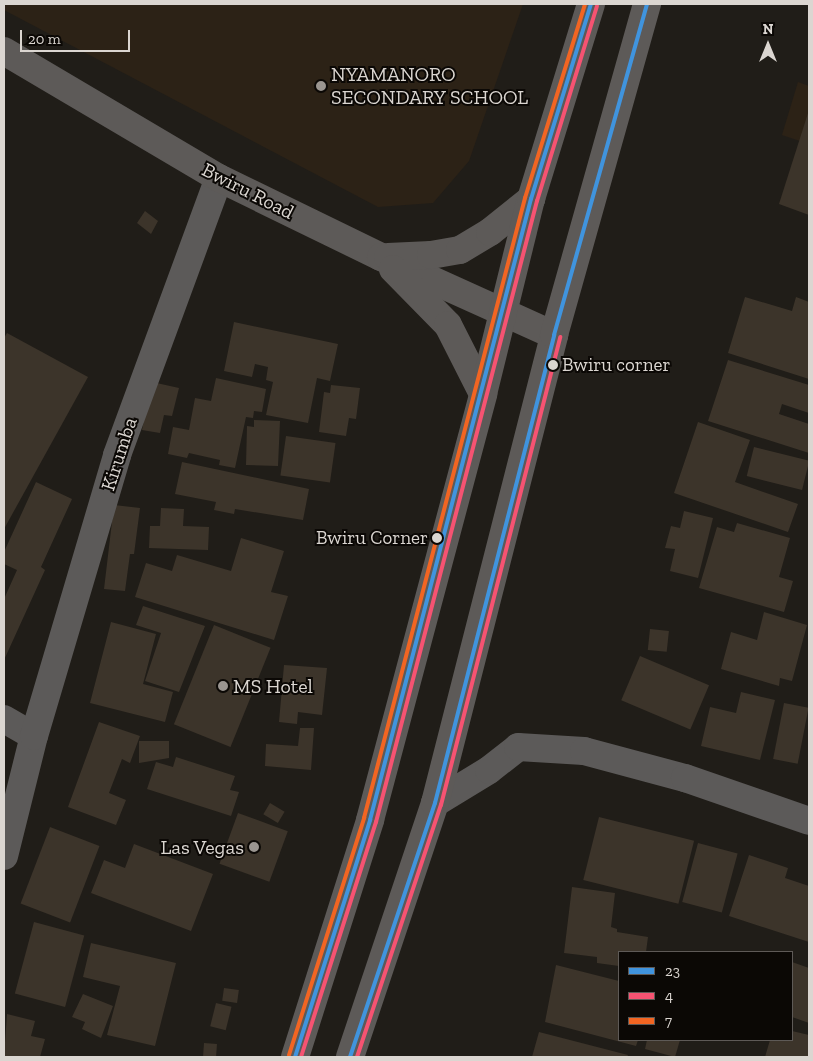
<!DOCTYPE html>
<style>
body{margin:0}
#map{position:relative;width:813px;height:1061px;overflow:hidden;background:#201d18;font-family:"Zilla Slab",serif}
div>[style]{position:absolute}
.built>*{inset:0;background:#2c2216}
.building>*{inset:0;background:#3c342a;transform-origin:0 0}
.minor>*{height:28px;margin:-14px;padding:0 14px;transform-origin:14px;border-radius:14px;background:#5c5a59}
.major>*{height:28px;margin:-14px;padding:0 14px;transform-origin:14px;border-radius:14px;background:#5d5a58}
.bus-1>*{height:4px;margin:-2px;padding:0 2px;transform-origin:2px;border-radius:2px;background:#4094de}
.bus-2>*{height:4px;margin:-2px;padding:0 2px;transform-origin:2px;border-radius:2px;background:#f65372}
.bus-3>*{height:4px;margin:-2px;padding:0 2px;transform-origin:2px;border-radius:2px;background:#f26522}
.dots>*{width:14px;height:14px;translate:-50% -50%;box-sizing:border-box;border:2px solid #0b0805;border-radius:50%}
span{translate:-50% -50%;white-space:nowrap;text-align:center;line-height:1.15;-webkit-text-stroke:4px #0b0805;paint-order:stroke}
.bus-label{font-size:19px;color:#dbd6d1}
.left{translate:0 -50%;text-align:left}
.right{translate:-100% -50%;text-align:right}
.poi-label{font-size:20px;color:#dbd6d1}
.street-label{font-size:20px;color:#dbd6d1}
.frame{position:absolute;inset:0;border:5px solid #dbd6d1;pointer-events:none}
.legend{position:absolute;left:618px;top:951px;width:175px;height:90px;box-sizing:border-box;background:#0b0805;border:1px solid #5e5a57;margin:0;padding:6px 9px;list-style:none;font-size:15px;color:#dbd6d1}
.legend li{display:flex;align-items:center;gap:10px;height:25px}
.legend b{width:25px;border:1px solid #5e5a57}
.north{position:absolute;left:743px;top:20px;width:50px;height:50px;-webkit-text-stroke:4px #0b0805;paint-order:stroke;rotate:0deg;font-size:14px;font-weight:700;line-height:20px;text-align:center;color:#dbd6d1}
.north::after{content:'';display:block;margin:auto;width:18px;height:22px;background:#dbd6d1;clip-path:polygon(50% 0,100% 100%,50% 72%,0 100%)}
.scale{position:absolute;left:20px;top:30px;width:110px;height:22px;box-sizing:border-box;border:2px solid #dbd6d1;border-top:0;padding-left:6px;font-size:15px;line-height:18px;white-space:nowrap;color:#dbd6d1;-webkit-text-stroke:4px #0b0805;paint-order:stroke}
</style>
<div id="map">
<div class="built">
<i style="clip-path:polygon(4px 4px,523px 4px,469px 161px,433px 203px,378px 207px,4px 10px)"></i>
<i style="clip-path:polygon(798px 82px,809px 86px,809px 144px,782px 135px)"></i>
</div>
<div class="building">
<i style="clip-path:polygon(809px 110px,809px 215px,779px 204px)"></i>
<i style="clip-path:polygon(145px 211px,158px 221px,151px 234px,137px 223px)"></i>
<i style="clip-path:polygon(745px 297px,792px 311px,796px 297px,809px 302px,809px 379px,728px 353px)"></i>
<i style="clip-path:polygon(234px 322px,338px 344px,330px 381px,317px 378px,308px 423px,266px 415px,273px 382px,266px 380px,268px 367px,255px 364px,252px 377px,224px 371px)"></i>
<i style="clip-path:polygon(7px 333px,88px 377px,4px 529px,4px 338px)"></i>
<i style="clip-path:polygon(728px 360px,809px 385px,809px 413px,782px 404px,779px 414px,809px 424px,809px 453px,708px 421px)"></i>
<i style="clip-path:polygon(216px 378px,266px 389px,262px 412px,254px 411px,253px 418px,246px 417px,235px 468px,219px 465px,220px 460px,189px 453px,187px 458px,168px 454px,173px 427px,189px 430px,195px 398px,211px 401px)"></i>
<i style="clip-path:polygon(152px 382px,179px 388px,172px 416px,164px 415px,160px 433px,142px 430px)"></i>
<i style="clip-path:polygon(331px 385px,360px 388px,356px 419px,349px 418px,346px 436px,319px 432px,324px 392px,330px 393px)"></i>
<i style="clip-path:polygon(254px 420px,280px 421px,278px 466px,246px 465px,247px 426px,254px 427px)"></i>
<i style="clip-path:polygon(698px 422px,750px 440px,735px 482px,798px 504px,788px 532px,674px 493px)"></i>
<i style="left:286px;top:436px;width:50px;height:40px;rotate:8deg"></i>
<i style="left:754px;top:447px;width:57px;height:30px;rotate:14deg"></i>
<i style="clip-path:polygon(182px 462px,309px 489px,303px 520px,235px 509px,234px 514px,214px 510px,216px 502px,175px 494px)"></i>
<i style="clip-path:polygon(36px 482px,72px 499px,41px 567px,45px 570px,4px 660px,4px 599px,17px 570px,4px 564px,4px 552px)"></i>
<i style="clip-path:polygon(114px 505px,140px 508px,134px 554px,130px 554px,125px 591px,104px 589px)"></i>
<i style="clip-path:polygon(161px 508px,184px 509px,183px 526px,209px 527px,208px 550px,149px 548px,150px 526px,160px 526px)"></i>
<i style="clip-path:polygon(684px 511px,713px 518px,698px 578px,670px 571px,675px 549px,665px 548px,671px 526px,680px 528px)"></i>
<i style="clip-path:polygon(737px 523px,790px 538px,779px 577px,793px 581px,784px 612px,699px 588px,717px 527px,734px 532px)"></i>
<i style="clip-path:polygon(241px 538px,284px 551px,271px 592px,288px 596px,274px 640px,135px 597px,146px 563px,172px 571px,177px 555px,231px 571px)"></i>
<i style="clip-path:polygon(143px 606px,205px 626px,179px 692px,145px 681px,161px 633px,136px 625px)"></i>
<i style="clip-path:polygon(764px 612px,807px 625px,792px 681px,780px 678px,779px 686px,721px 669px,731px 632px,757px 640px)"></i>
<i style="clip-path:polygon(111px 622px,156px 634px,143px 684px,173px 692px,165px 722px,90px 703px)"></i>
<i style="left:214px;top:625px;width:61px;height:107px;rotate:22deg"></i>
<i style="left:650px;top:629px;width:19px;height:21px;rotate:6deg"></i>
<i style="left:640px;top:656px;width:75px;height:48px;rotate:23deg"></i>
<i style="clip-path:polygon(284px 665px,327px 668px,322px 715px,298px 712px,297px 724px,279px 722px)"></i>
<i style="clip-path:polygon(741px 692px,775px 700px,760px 760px,701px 746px,710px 707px,736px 713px)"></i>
<i style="left:784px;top:703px;width:25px;height:57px;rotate:11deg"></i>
<i style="clip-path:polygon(99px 722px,140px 736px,130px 763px,122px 759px,109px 793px,126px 800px,116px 825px,68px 807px)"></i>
<i style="clip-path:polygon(300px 728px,314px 728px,311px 770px,265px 766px,266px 744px,298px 746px)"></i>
<i style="clip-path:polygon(139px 741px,169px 741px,169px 758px,139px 763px)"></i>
<i style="clip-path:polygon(176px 757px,235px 776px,230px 790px,239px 792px,231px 816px,147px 789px,156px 762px,173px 767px)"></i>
<i style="left:270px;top:803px;width:17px;height:13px;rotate:31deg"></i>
<i style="left:238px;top:813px;width:53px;height:54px;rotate:20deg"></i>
<i style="left:599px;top:817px;width:98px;height:65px;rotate:14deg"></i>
<i style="left:50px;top:827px;width:53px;height:82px;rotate:21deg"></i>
<i style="left:698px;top:843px;width:41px;height:61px;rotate:15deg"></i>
<i style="clip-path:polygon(134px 844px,213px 874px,191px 931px,91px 893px,104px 860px,125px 868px)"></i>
<i style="clip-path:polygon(749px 855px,788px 868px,785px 878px,809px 886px,809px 942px,729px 916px)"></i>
<i style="clip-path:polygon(572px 887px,615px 893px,611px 927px,617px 929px,617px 932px,648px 937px,646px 952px,619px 952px,619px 966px,597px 963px,597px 957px,564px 953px)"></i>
<i style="left:34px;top:922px;width:52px;height:74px;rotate:15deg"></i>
<i style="clip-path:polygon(91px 943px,176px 963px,155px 1046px,107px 1035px,120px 986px,83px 977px)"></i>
<i style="clip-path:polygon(792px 962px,809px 968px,809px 1023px,792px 1017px)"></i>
<i style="clip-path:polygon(556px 965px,619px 981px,619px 1040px,638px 1040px,636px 1046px,545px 1022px)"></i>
<i style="left:224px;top:988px;width:15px;height:13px;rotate:8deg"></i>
<i style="clip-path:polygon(83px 994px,113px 1006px,101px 1038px,82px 1029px,85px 1022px,72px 1017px)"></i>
<i style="left:216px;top:1003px;width:16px;height:24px;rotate:14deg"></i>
<i style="clip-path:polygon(7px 1014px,35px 1021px,31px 1036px,45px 1039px,40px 1057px,4px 1057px)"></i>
<i style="clip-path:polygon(792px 1031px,809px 1035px,809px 1057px,765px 1057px,770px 1040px,792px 1040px)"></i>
<i style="clip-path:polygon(539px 1032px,628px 1055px,627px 1057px,532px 1057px)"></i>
<i style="clip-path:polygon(647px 1040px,680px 1040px,675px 1057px,645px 1049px)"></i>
<i style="left:204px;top:1043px;width:13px;height:14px;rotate:4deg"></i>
</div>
<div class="minor">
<i style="left:4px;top:719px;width:34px;rotate:30deg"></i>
<i style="left:435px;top:803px;width:63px;rotate:-31.4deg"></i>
<i style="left:489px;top:770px;width:37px;rotate:-38deg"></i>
<i style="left:518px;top:747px;width:66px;rotate:3.5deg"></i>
<i style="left:584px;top:751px;width:105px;rotate:15deg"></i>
<i style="left:685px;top:778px;width:131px;rotate:19.1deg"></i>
<i style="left:4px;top:856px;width:124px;rotate:-76deg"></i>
<i style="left:34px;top:736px;width:293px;rotate:-73.5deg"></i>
<i style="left:117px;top:455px;width:295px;rotate:-69.8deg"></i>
</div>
<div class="major">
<i style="left:4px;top:51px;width:250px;rotate:30.6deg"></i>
<i style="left:219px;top:178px;width:180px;rotate:26deg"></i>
<i style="left:381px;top:257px;width:190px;rotate:24.3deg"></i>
<i style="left:388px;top:257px;width:43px;rotate:-2.7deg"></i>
<i style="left:431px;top:255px;width:29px;rotate:-10deg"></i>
<i style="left:460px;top:250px;width:35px;rotate:-31deg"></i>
<i style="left:490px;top:232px;width:53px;rotate:-38.8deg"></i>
<i style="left:393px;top:269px;width:78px;rotate:45.5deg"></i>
<i style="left:448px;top:325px;width:77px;rotate:63.1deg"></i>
<i style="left:295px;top:1057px;width:249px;rotate:-72.4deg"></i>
<i style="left:370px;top:820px;width:441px;rotate:-75.1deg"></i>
<i style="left:483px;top:394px;width:201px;rotate:-76.2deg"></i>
<i style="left:531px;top:199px;width:204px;rotate:-72.9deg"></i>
<i style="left:350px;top:1057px;width:268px;rotate:-71.5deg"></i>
<i style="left:435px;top:803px;width:483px;rotate:-75.7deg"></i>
<i style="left:554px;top:335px;width:344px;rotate:-74.3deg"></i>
</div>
<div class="bus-1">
<i style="left:295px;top:1057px;width:249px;rotate:-72.4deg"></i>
<i style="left:370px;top:820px;width:642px;rotate:-75.47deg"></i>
<i style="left:531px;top:199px;width:204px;rotate:-72.9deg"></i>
<i style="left:350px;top:1057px;width:268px;rotate:-71.5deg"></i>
<i style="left:435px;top:803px;width:483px;rotate:-75.7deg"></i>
<i style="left:554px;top:335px;width:344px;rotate:-74.3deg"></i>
</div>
<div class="bus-2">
<i style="left:301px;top:1057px;width:247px;rotate:-72.3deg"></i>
<i style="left:376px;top:822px;width:642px;rotate:-75.47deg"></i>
<i style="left:537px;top:201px;width:204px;rotate:-72.9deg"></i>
<i style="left:357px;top:1057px;width:266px;rotate:-71.6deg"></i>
<i style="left:441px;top:805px;width:483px;rotate:-75.7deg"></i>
</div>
<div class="bus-3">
<i style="left:289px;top:1055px;width:249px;rotate:-72.4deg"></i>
<i style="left:364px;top:818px;width:641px;rotate:-75.44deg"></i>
<i style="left:525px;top:198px;width:203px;rotate:-72.8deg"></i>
</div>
<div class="dots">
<i style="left:321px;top:86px;background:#9a9590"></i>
<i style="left:553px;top:365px;background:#dbd6d1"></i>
<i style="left:437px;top:538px;background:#dbd6d1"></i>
<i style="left:223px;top:686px;background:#9a9590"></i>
<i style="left:254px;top:847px;background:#9a9590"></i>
</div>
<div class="bus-label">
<span class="left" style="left:562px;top:365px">Bwiru corner</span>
<span class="right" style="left:428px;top:538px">Bwiru Corner</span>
</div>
<div class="poi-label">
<span class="left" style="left:331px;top:86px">NYAMANORO<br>SECONDARY SCHOOL</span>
<span class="left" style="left:233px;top:686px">MS Hotel</span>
<span class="right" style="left:244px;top:847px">Las Vegas</span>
</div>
<div class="street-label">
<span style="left:248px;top:191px;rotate:27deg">Bwiru Road</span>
<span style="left:119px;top:454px;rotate:-72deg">Kirumba</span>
</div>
<div class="frame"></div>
<ul class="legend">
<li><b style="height:6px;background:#4094de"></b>23</li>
<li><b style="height:6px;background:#f65372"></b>4</li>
<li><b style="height:6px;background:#f26522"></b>7</li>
</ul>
<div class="north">N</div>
<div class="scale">20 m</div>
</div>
